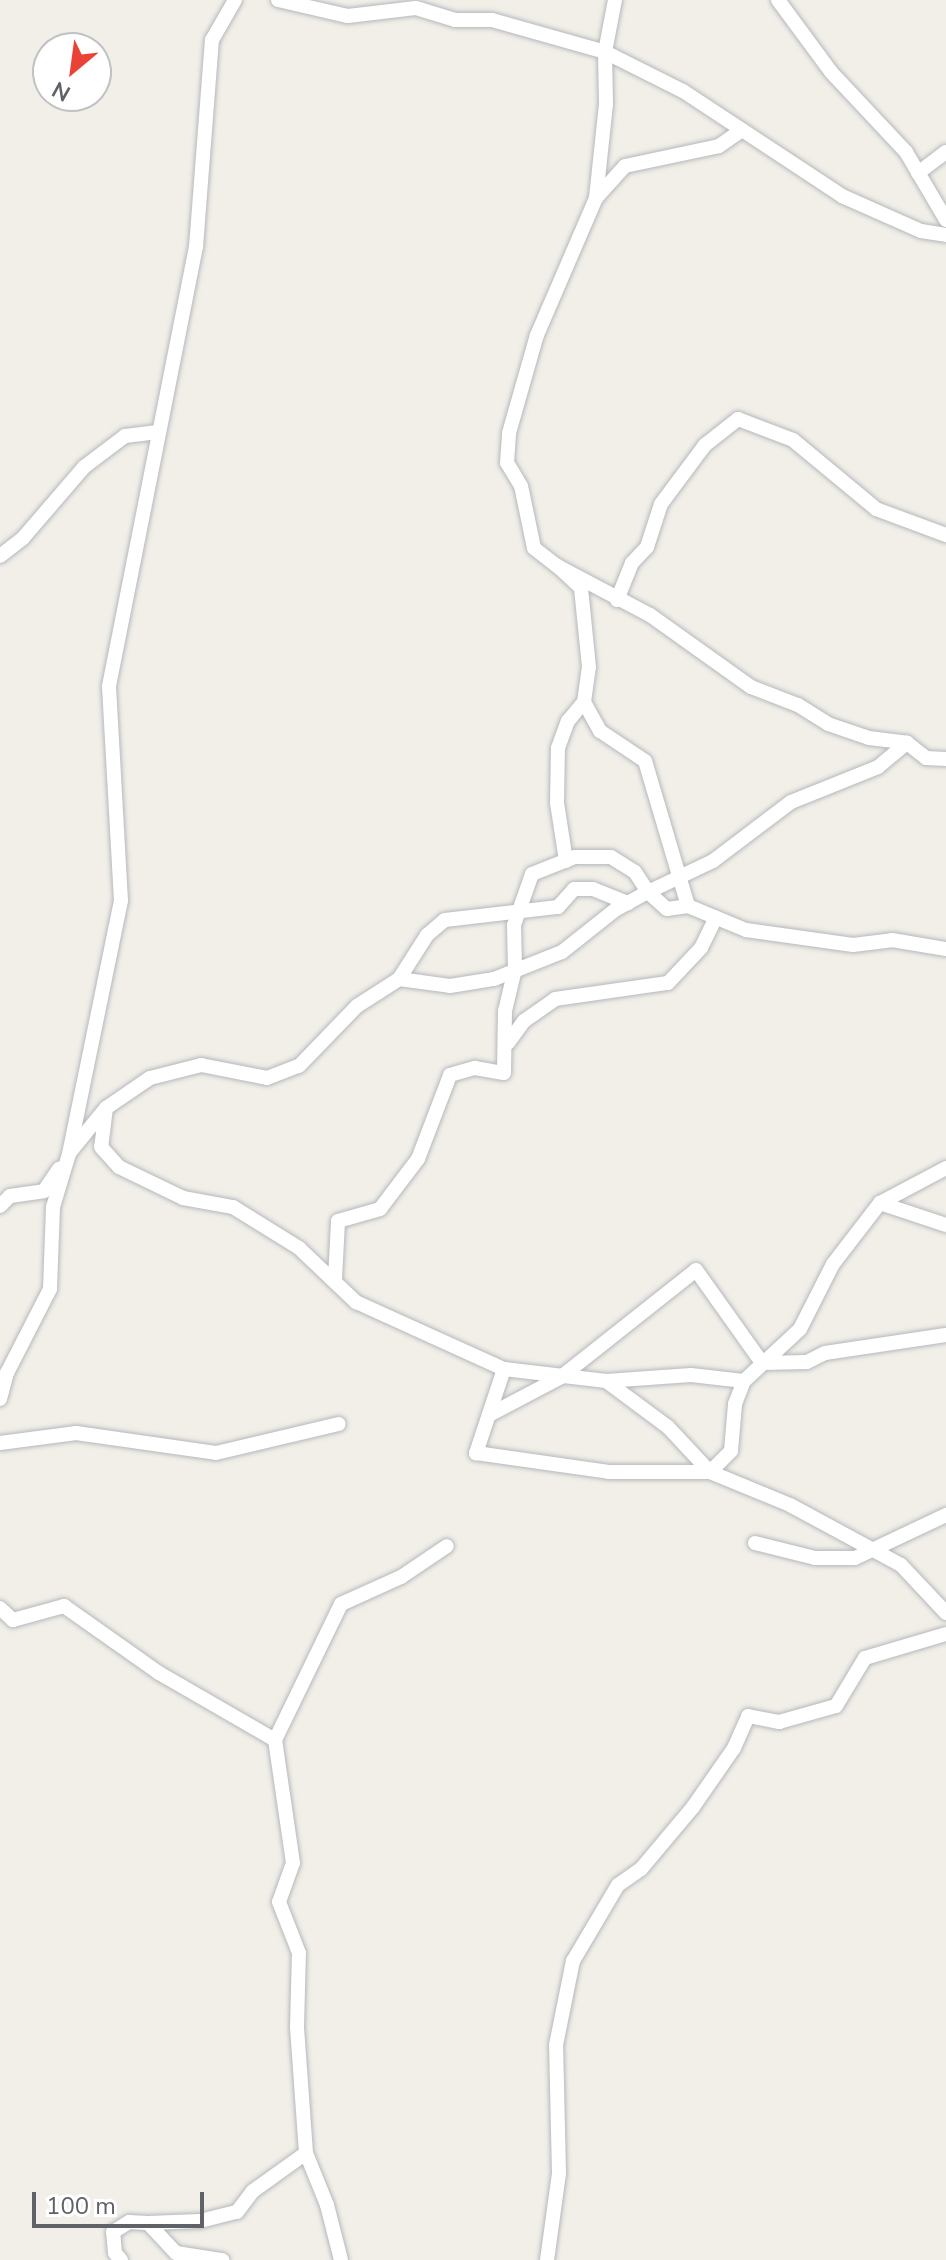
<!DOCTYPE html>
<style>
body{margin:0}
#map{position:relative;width:946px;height:2260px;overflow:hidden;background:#f1efe8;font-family:"Nunito Sans",sans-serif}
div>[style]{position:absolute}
.roads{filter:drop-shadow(0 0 2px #b5b8bc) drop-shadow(0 0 2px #b5b8bc)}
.minor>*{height:14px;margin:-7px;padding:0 7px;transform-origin:7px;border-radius:7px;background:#fff}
span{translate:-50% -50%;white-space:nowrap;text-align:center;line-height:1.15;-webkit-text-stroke:7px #fff;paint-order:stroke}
.north{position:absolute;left:32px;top:32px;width:80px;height:80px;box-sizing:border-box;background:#fff;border:2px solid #bfc1c3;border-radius:50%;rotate:209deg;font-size:22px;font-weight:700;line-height:32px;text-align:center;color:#5f6368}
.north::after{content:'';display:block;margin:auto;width:28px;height:36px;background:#ea4335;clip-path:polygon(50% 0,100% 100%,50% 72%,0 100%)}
.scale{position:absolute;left:32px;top:2192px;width:172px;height:36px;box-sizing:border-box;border:4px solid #5f6368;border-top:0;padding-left:10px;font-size:24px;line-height:28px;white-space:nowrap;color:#5f6368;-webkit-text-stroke:6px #fff;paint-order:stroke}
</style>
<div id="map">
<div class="roads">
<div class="minor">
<i style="left:278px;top:0;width:72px;rotate:12.9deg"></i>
<i style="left:348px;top:16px;width:68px;rotate:-6.7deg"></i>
<i style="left:416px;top:8px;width:41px;rotate:17.1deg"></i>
<i style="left:455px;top:20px;width:37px"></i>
<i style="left:492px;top:20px;width:117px;rotate:15.8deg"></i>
<i style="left:605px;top:52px;width:52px;rotate:88.9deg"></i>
<i style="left:606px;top:104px;width:95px;rotate:96.1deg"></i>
<i style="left:596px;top:198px;width:43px;rotate:-47.8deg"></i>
<i style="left:625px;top:166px;width:96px;rotate:-12deg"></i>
<i style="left:719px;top:146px;width:28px;rotate:-35deg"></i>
<i style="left:615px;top:0;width:53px;rotate:100.9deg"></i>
<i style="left:605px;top:52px;width:87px;rotate:26.6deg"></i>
<i style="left:683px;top:91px;width:191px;rotate:33.4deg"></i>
<i style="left:842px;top:196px;width:86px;rotate:23.9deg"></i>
<i style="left:921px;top:231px;width:25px;rotate:9deg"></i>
<i style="left:778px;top:0;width:89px;rotate:53.6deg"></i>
<i style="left:831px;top:72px;width:110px;rotate:46.8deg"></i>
<i style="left:906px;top:152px;width:79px;rotate:59.5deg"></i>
<i style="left:918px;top:173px;width:35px;rotate:-37deg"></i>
<i style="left:0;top:556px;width:29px;rotate:-38deg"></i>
<i style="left:23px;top:538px;width:94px;rotate:-49.3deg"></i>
<i style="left:84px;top:467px;width:51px;rotate:-37.1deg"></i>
<i style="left:125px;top:436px;width:33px;rotate:-7deg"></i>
<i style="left:557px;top:566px;width:29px;rotate:-142deg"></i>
<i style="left:534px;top:548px;width:63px;rotate:-101.8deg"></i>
<i style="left:521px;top:486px;width:27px;rotate:-121deg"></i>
<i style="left:507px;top:463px;width:30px;rotate:-86deg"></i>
<i style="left:509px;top:433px;width:102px;rotate:-74.1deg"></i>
<i style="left:537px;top:335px;width:149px;rotate:-66.7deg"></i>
<i style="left:617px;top:600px;width:40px;rotate:-68deg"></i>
<i style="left:632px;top:563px;width:22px;rotate:-47deg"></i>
<i style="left:647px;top:547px;width:45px;rotate:-72deg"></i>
<i style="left:661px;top:504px;width:74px;rotate:-53.3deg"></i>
<i style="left:705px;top:445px;width:42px;rotate:-38.2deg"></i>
<i style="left:738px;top:419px;width:59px;rotate:20.9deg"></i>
<i style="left:793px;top:440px;width:108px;rotate:39.7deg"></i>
<i style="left:876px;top:509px;width:75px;rotate:20.4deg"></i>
<i style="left:566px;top:861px;width:59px;rotate:-98.8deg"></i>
<i style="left:557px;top:803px;width:55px;rotate:-89deg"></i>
<i style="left:558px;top:748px;width:29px;rotate:-70deg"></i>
<i style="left:568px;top:721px;width:25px;rotate:-50deg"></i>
<i style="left:688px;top:906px;width:151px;rotate:-106.5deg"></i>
<i style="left:645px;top:761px;width:54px;rotate:-146.3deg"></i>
<i style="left:600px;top:731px;width:33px;rotate:-119deg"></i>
<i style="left:584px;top:702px;width:35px;rotate:-82deg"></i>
<i style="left:589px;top:667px;width:79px;rotate:-95.8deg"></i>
<i style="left:581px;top:588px;width:33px;rotate:-137deg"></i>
<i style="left:557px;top:566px;width:105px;rotate:27.8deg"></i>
<i style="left:650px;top:615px;width:124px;rotate:35.5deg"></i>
<i style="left:751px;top:687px;width:50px;rotate:21deg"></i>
<i style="left:798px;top:705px;width:36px;rotate:32deg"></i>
<i style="left:828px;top:724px;width:43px;rotate:18.9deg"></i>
<i style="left:869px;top:738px;width:38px;rotate:7deg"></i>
<i style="left:907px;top:743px;width:24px;rotate:38deg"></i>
<i style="left:926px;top:758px;width:20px;rotate:3deg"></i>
<i style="left:399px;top:979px;width:52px;rotate:-57.5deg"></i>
<i style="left:427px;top:935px;width:23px;rotate:-40deg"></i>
<i style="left:445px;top:920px;width:114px;rotate:-6.6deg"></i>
<i style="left:558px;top:907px;width:24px;rotate:-48deg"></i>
<i style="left:574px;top:889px;width:19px"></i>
<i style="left:593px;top:889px;width:38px;rotate:22deg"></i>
<i style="left:508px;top:1043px;width:27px;rotate:-54deg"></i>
<i style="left:524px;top:1021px;width:38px;rotate:-35deg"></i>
<i style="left:555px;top:999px;width:114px;rotate:-8.1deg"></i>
<i style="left:668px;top:983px;width:48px;rotate:-46.7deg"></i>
<i style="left:701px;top:948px;width:30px;rotate:-64deg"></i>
<i style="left:106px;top:1108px;width:39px;rotate:97deg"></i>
<i style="left:101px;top:1147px;width:27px;rotate:48deg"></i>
<i style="left:119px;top:1167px;width:71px;rotate:25.8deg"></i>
<i style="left:183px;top:1198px;width:51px;rotate:10.2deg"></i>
<i style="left:233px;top:1207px;width:78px;rotate:31.8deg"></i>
<i style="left:299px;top:1248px;width:79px;rotate:43.5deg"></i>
<i style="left:356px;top:1302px;width:162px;rotate:24.4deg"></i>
<i style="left:504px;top:1369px;width:89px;rotate:108.4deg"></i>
<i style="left:476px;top:1453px;width:134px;rotate:8.1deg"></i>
<i style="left:609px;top:1472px;width:101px"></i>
<i style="left:710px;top:1472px;width:87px;rotate:22.4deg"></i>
<i style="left:790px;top:1505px;width:126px;rotate:28.4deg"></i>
<i style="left:901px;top:1565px;width:66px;rotate:46.8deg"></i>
<i style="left:70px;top:1152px;width:57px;rotate:-50.7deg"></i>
<i style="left:106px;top:1108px;width:53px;rotate:-34.3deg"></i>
<i style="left:150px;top:1078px;width:53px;rotate:-14.3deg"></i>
<i style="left:201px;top:1065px;width:67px;rotate:11.1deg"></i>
<i style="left:267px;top:1078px;width:34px;rotate:-21deg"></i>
<i style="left:299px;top:1066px;width:83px;rotate:-46deg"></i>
<i style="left:357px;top:1006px;width:50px;rotate:-32.7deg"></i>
<i style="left:399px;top:979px;width:51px;rotate:7.8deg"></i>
<i style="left:450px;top:986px;width:45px;rotate:-9deg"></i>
<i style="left:494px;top:979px;width:73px;rotate:-21.7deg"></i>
<i style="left:562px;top:952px;width:68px;rotate:-38.4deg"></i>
<i style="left:615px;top:910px;width:38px;rotate:-29deg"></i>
<i style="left:648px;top:892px;width:25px;rotate:42deg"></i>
<i style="left:667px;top:909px;width:21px;rotate:-8deg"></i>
<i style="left:688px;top:906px;width:63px;rotate:22.5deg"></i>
<i style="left:746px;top:930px;width:108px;rotate:8deg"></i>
<i style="left:853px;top:945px;width:39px;rotate:-7deg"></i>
<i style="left:892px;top:940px;width:55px;rotate:9.5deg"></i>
<i style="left:880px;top:1203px;width:70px;rotate:18.4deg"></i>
<i style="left:0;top:1206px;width:14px;rotate:-45deg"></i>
<i style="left:10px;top:1196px;width:34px;rotate:-8deg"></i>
<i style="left:44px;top:1191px;width:27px;rotate:-56deg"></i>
<i style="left:335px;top:1279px;width:58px;rotate:-87deg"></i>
<i style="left:338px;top:1221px;width:44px;rotate:-15.9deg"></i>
<i style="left:380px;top:1209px;width:63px;rotate:-52.8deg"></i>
<i style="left:418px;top:1159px;width:90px;rotate:-69.1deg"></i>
<i style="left:450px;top:1075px;width:26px;rotate:-16deg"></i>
<i style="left:475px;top:1068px;width:29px;rotate:10deg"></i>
<i style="left:504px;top:1073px;width:62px;rotate:-89.1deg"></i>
<i style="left:505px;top:1011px;width:43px;rotate:-76.6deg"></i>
<i style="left:515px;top:969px;width:44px;rotate:-91.3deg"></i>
<i style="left:514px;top:925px;width:54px;rotate:-70.6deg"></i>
<i style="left:532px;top:874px;width:46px;rotate:-21.6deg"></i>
<i style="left:575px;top:857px;width:36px"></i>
<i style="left:611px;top:857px;width:28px;rotate:32deg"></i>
<i style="left:635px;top:872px;width:24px;rotate:57deg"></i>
<i style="left:648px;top:892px;width:72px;rotate:-25.5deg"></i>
<i style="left:713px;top:861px;width:98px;rotate:-37.1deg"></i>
<i style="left:791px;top:802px;width:94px;rotate:-21.9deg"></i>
<i style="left:878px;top:767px;width:38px;rotate:-40deg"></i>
<i style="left:504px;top:1369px;width:103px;rotate:6.7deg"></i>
<i style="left:606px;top:1381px;width:77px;rotate:36.6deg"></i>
<i style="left:668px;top:1427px;width:62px;rotate:47deg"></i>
<i style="left:710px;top:1472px;width:30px;rotate:-45deg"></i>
<i style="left:731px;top:1451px;width:47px;rotate:-85.1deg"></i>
<i style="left:735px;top:1404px;width:25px;rotate:-69deg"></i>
<i style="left:744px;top:1381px;width:76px;rotate:-42.9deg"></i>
<i style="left:800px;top:1329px;width:73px;rotate:-63.1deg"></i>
<i style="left:833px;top:1264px;width:77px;rotate:-52.4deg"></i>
<i style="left:880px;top:1203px;width:75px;rotate:-27.9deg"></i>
<i style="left:606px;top:1381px;width:85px;rotate:-4deg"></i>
<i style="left:691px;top:1375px;width:53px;rotate:6.5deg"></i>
<i style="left:0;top:1399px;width:27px;rotate:-75deg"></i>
<i style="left:7px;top:1373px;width:94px;rotate:-62.9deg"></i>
<i style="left:50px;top:1289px;width:82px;rotate:-87.9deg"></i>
<i style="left:53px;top:1207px;width:55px;rotate:-73.2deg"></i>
<i style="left:69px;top:1154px;width:258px;rotate:-78.4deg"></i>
<i style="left:121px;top:901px;width:215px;rotate:-93.2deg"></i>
<i style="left:109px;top:686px;width:448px;rotate:-78.8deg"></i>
<i style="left:196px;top:247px;width:208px;rotate:-85.6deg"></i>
<i style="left:212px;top:40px;width:46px;rotate:-60.1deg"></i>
<i style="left:489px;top:1415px;width:81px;rotate:-27.8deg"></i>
<i style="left:561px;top:1377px;width:172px;rotate:-38.4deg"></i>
<i style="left:696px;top:1270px;width:114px;rotate:54.6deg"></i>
<i style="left:762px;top:1363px;width:45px;rotate:-1.3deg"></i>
<i style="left:807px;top:1362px;width:20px;rotate:-27deg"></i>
<i style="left:825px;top:1353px;width:122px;rotate:-8.5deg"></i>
<i style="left:0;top:1443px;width:77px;rotate:-7.5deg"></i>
<i style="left:76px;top:1433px;width:141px;rotate:8.1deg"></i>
<i style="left:216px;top:1453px;width:126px;rotate:-13.3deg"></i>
<i style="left:755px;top:1543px;width:62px;rotate:14deg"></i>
<i style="left:815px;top:1558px;width:40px"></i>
<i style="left:855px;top:1558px;width:101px;rotate:-25.3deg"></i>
<i style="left:0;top:1608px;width:18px;rotate:43deg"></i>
<i style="left:13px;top:1620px;width:53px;rotate:-15.4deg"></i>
<i style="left:64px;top:1606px;width:116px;rotate:35.2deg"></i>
<i style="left:159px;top:1673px;width:134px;rotate:30deg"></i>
<i style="left:148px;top:2223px;width:52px;rotate:-2.2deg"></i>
<i style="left:200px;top:2221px;width:38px;rotate:-14deg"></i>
<i style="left:237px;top:2212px;width:26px;rotate:-53deg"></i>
<i style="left:253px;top:2191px;width:65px;rotate:-35.6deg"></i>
<i style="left:121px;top:2260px;width:9px;rotate:-131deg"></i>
<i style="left:115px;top:2253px;width:21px;rotate:-95deg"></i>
<i style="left:113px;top:2232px;width:19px;rotate:-32deg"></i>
<i style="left:129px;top:2222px;width:19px;rotate:3deg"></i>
<i style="left:148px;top:2223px;width:41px;rotate:47deg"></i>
<i style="left:176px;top:2253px;width:47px;rotate:8.7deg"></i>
<i style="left:341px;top:2260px;width:57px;rotate:-104.3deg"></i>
<i style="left:327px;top:2205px;width:56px;rotate:-112deg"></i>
<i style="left:306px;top:2153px;width:126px;rotate:-94.1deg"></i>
<i style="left:297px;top:2027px;width:74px;rotate:-88.5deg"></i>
<i style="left:299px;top:1953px;width:55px;rotate:-111.4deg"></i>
<i style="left:279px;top:1902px;width:41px;rotate:-70.3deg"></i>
<i style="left:293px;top:1863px;width:124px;rotate:-98.3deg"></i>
<i style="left:275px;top:1740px;width:151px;rotate:-64.1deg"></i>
<i style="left:341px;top:1604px;width:66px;rotate:-24.2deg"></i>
<i style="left:401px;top:1577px;width:55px;rotate:-34deg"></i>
<i style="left:547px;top:2260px;width:87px;rotate:-82.1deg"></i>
<i style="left:559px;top:2174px;width:129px;rotate:-91.3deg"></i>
<i style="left:556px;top:2045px;width:86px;rotate:-78.6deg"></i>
<i style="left:573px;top:1961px;width:88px;rotate:-59.4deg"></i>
<i style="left:618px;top:1885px;width:28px;rotate:-35deg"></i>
<i style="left:641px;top:1869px;width:81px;rotate:-50deg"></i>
<i style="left:693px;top:1807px;width:72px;rotate:-55.2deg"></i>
<i style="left:734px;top:1748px;width:35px;rotate:-66deg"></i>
<i style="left:748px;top:1716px;width:32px;rotate:11deg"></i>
<i style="left:779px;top:1722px;width:59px;rotate:-15.7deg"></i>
<i style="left:836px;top:1706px;width:56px;rotate:-58.9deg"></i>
<i style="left:865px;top:1658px;width:84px;rotate:-16.5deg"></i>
</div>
</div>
<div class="north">N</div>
<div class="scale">100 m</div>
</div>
